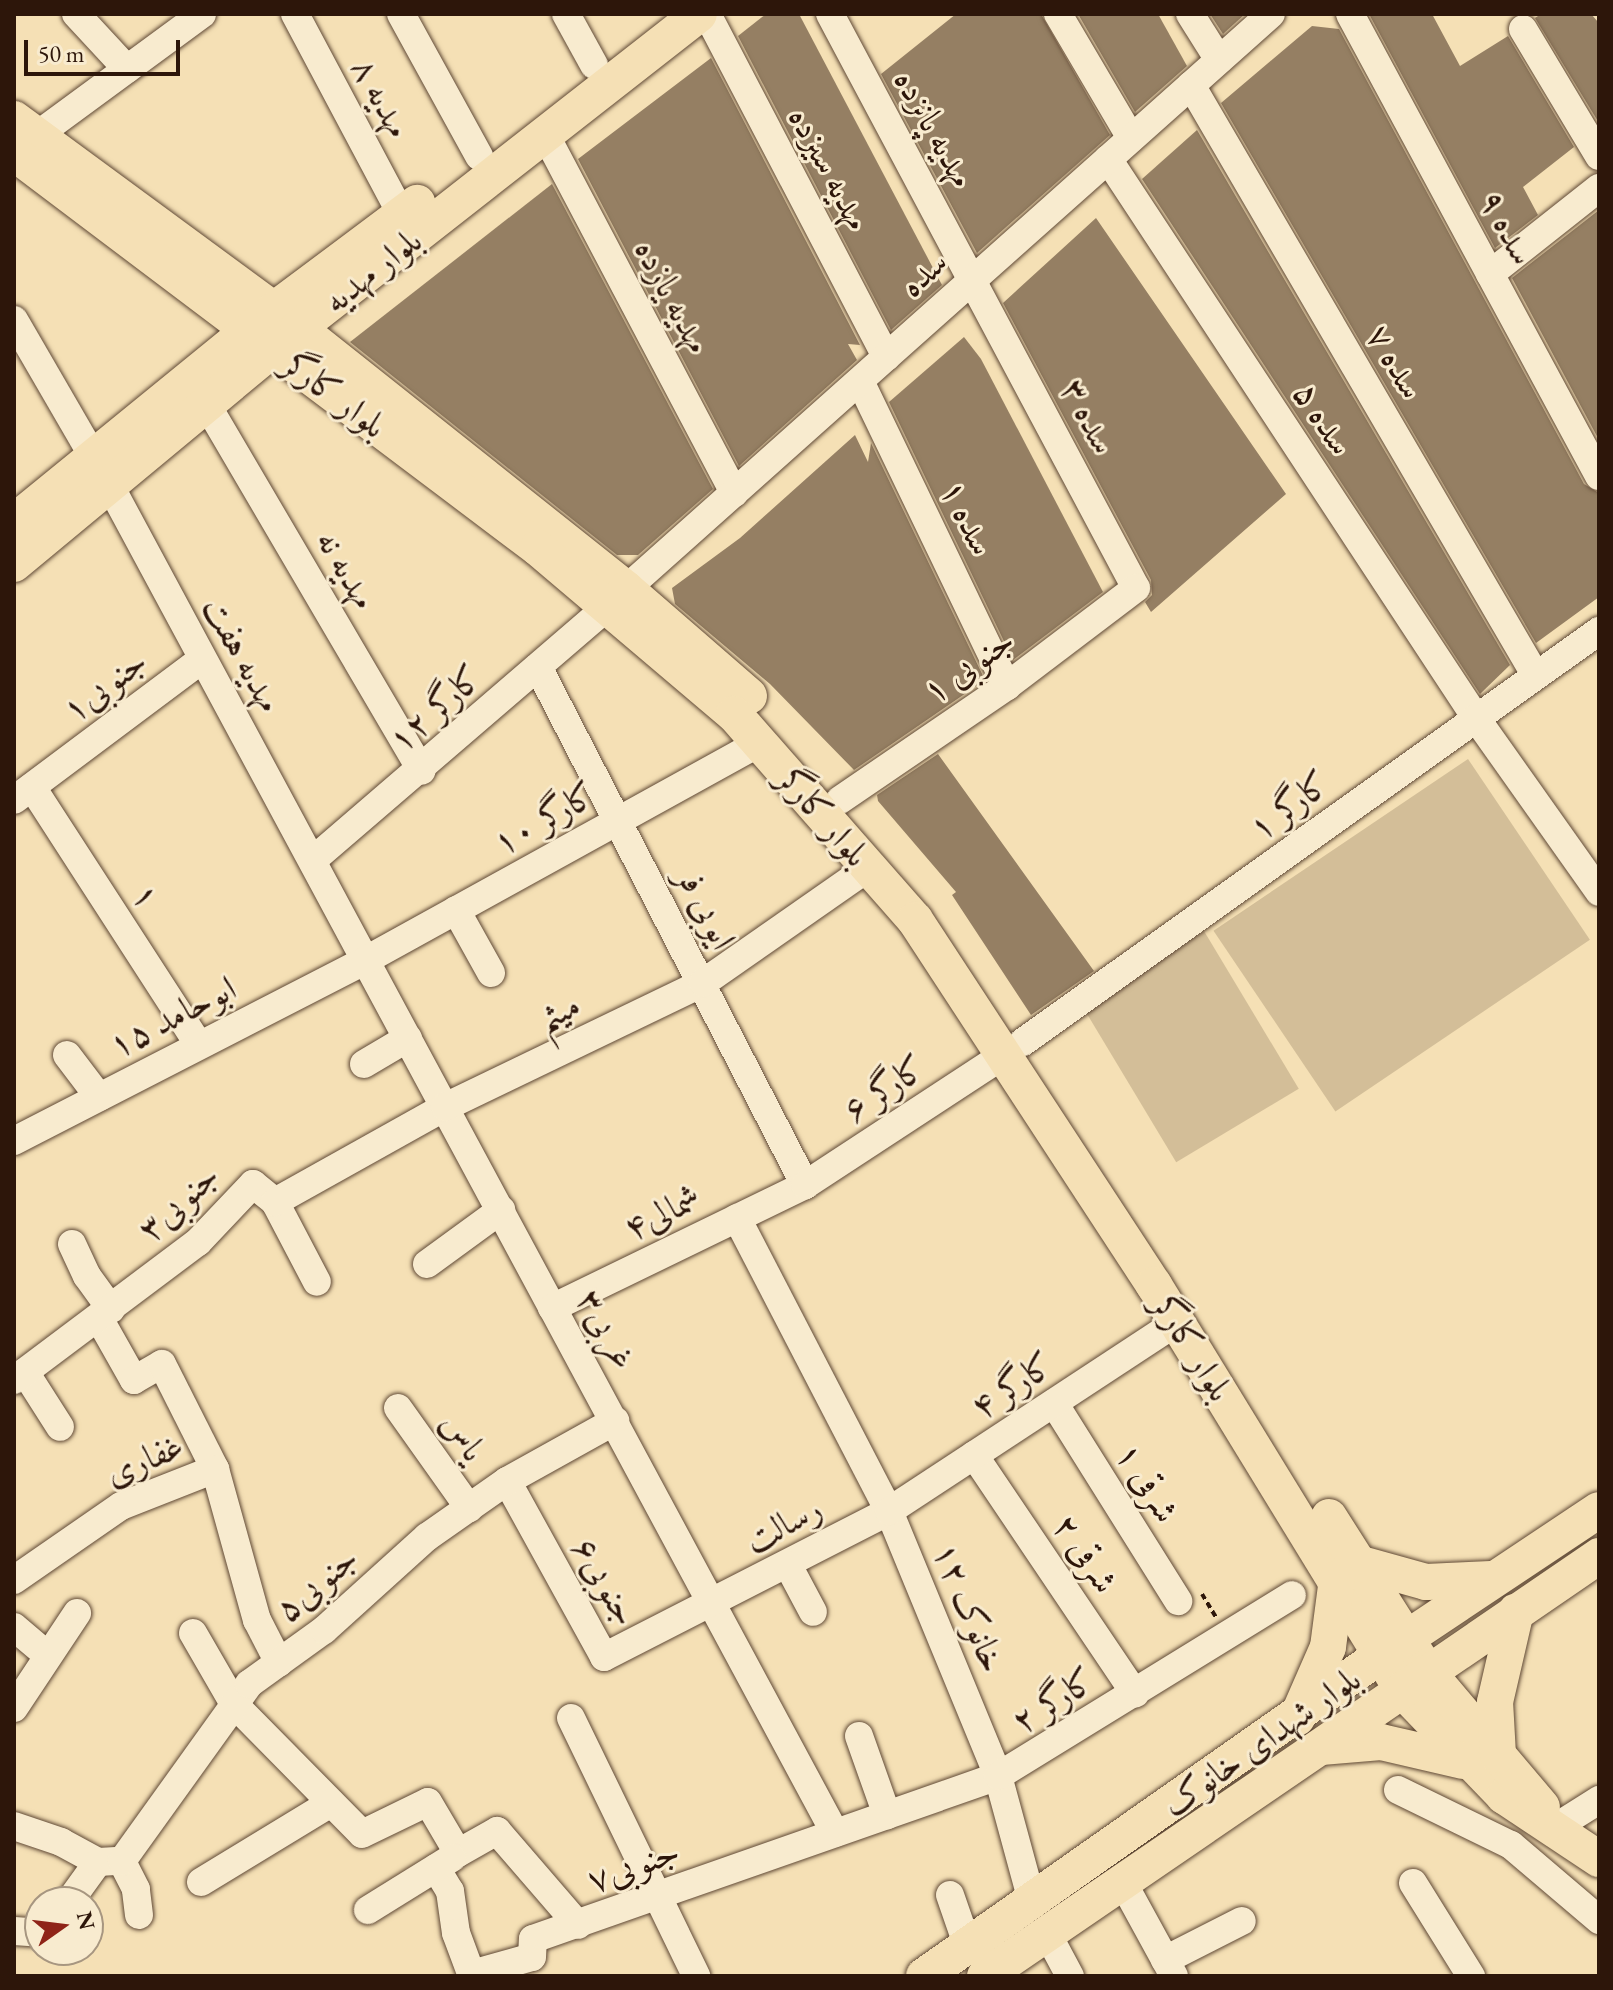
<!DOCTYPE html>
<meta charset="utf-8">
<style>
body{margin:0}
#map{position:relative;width:1613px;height:1990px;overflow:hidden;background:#f5e0b5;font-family:"EB Garamond",Amiri,serif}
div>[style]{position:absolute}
.green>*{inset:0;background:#d3be98;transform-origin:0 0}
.building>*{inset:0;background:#957f63}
.path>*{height:4px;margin-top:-2px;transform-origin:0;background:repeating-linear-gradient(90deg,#2d160a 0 6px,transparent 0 10px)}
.roads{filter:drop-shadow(0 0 2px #5f4835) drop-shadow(0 0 2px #5f4835)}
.minor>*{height:28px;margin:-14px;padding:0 14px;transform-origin:14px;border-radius:14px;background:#f8ebcf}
.major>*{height:36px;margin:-18px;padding:0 18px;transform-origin:18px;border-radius:18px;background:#f5e0b5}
span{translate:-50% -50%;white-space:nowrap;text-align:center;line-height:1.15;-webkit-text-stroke:6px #f8ebcf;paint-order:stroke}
.street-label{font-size:36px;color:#2d160a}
.frame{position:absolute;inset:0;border:16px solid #2d160a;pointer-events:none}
.north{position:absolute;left:24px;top:1886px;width:80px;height:80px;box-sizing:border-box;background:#f8ebcf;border:2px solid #a79680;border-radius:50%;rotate:76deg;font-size:22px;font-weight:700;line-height:32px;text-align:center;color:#2d160a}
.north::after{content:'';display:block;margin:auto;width:28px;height:36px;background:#8f2418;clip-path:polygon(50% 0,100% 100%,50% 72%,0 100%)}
.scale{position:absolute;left:24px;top:40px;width:156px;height:36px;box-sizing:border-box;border:4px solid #2d160a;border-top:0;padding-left:10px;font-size:24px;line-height:28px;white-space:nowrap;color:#2d160a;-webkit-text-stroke:6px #f8ebcf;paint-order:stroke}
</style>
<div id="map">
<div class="green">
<i style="left:1468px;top:759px;width:218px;height:307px;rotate:56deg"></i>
<i style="left:1204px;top:931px;width:184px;height:143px;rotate:59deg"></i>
</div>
<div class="building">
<i style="clip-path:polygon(766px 14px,799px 14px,942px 285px,891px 330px,738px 36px)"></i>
<i style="clip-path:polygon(956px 14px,1041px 14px,1110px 135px,977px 253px,881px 74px)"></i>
<i style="clip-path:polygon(1078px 14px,1158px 14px,1187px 66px,1135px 112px)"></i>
<i style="clip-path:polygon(1210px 14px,1245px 14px,1223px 34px)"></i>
<i style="clip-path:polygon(1369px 14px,1432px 14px,1460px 66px,1508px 36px,1574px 147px,1523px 187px,1538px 215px,1495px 248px)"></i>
<i style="clip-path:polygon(1541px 14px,1591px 14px,1599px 23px,1599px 123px,1535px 18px)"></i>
<i style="clip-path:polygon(1312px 26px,1339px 29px,1584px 484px,1599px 493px,1599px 597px,1536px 643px,1221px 103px)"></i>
<i style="clip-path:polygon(711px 58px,860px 345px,848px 344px,857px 360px,739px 466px,578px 159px)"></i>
<i style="clip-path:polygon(1197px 130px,1510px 665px,1480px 694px,1142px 179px)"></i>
<i style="clip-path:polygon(552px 184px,713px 489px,638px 555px,617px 555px,350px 342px)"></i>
<i style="clip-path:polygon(1599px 210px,1599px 440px,1512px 278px)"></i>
<i style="clip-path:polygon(1096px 218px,1286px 494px,1151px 612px,1145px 602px,1152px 595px,1151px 580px,1003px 303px)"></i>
<i style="clip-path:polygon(964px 337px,981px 359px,1103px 592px,1013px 660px,889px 402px)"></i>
<i style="clip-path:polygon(855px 435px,868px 462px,871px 443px,985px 680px,854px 770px,770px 684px,675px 604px,672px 588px,740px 538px)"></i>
<i style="clip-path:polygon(938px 754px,1094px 971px,1031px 1015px,952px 895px,956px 892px,878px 801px,877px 795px)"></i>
</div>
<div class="path">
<i style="left:1202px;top:1594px;width:27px;rotate:59deg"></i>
</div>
<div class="roads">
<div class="minor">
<i style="left:76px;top:14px;width:75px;rotate:47.2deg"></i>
<i style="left:295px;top:14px;width:228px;rotate:62deg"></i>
<i style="left:401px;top:14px;width:162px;rotate:61.2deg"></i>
<i style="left:566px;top:14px;width:58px;rotate:61.2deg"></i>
<i style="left:707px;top:14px;width:387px;rotate:62.4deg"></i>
<i style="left:830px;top:14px;width:650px;rotate:61.94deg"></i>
<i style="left:1136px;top:588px;width:162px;rotate:142.8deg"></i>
<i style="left:1007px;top:686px;width:202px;rotate:145.7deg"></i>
<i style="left:1058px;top:14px;width:144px;rotate:59.5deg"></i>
<i style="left:1190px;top:14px;width:54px;rotate:57.8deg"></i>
<i style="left:1350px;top:14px;width:525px;rotate:61.68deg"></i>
<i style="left:1523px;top:29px;width:148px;rotate:59.1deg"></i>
<i style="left:1191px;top:85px;width:684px;rotate:59.73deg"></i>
<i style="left:545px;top:134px;width:406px;rotate:62.2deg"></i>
<i style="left:36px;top:136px;width:206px;rotate:-36.3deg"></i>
<i style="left:1108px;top:159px;width:669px;rotate:56.64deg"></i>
<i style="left:1476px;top:718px;width:213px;rotate:54.7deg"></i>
<i style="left:1490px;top:274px;width:139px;rotate:-38.3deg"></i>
<i style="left:14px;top:320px;width:190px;rotate:59.9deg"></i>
<i style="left:109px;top:484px;width:1532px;rotate:61.71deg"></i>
<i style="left:860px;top:381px;width:339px;rotate:64.3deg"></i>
<i style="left:207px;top:405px;width:424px;rotate:59.6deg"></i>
<i style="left:626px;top:589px;width:864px;rotate:-41.72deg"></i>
<i style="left:538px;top:667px;width:583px;rotate:62.73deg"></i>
<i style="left:32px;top:787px;width:306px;rotate:57.1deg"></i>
<i style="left:14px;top:800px;width:234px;rotate:-36.8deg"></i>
<i style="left:313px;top:860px;width:385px;rotate:-40.7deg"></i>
<i style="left:456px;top:910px;width:72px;rotate:60.9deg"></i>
<i style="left:1023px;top:1042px;width:708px;rotate:-35.51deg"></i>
<i style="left:67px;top:1055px;width:53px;rotate:52.7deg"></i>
<i style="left:364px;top:1064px;width:51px;rotate:-30.6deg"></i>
<i style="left:14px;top:1141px;width:396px;rotate:-27.2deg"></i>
<i style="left:366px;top:960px;width:449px;rotate:-28.9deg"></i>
<i style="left:275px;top:1202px;width:90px;rotate:62.3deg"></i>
<i style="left:737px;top:1218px;width:330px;rotate:62.6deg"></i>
<i style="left:889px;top:1511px;width:287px;rotate:67.6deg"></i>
<i style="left:998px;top:1776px;width:130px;rotate:74.8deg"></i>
<i style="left:72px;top:1244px;width:35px;rotate:65deg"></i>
<i style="left:87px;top:1276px;width:41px;rotate:54deg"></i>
<i style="left:427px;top:1264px;width:92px;rotate:-36.1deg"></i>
<i style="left:552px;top:1308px;width:281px;rotate:-25.9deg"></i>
<i style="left:805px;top:1185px;width:238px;rotate:-33.2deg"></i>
<i style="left:100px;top:1320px;width:69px;rotate:60.5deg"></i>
<i style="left:134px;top:1380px;width:32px;rotate:-30deg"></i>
<i style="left:162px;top:1364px;width:118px;rotate:63.2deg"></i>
<i style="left:25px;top:1372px;width:65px;rotate:57.5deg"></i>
<i style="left:14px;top:1380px;width:230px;rotate:-36.9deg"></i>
<i style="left:198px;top:1242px;width:80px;rotate:-46.5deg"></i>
<i style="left:253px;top:1184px;width:28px;rotate:39deg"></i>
<i style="left:275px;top:1202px;width:195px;rotate:-29.2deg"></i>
<i style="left:445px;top:1107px;width:286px;rotate:-25.7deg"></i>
<i style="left:703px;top:983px;width:203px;rotate:-34.9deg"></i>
<i style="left:1054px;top:1403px;width:234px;rotate:57.9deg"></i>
<i style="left:398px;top:1408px;width:123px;rotate:54.6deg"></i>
<i style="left:974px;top:1455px;width:288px;rotate:56deg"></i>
<i style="left:507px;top:1481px;width:201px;rotate:61.1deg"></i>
<i style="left:604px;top:1657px;width:320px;rotate:-27.1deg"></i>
<i style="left:889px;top:1511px;width:344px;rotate:-33.3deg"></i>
<i style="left:788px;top:1565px;width:53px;rotate:62deg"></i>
<i style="left:14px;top:1580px;width:130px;rotate:-34.7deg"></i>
<i style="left:121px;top:1506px;width:101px;rotate:-21.5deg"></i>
<i style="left:215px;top:1469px;width:157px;rotate:74.5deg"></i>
<i style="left:257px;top:1620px;width:48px;rotate:62.9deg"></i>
<i style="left:14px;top:1627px;width:42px;rotate:40.2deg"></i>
<i style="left:193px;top:1633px;width:82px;rotate:60deg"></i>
<i style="left:234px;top:1704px;width:182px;rotate:45.4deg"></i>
<i style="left:362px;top:1834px;width:73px;rotate:-25.9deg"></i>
<i style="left:428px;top:1802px;width:59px;rotate:59.5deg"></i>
<i style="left:458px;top:1853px;width:45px;rotate:-29.4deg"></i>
<i style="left:497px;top:1831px;width:124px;rotate:49.2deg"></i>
<i style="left:14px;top:1708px;width:114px;rotate:-56.4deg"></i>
<i style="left:571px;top:1718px;width:287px;rotate:64.1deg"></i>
<i style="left:859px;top:1736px;width:84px;rotate:70.5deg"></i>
<i style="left:1398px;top:1790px;width:126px;rotate:26deg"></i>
<i style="left:1511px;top:1845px;width:116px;rotate:40.4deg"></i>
<i style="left:14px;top:1826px;width:50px;rotate:18.8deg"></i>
<i style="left:61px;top:1842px;width:42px;rotate:28.4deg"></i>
<i style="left:1556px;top:1827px;width:51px;rotate:-32.1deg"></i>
<i style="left:436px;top:1868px;width:27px;rotate:59deg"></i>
<i style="left:450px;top:1891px;width:42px;rotate:81.9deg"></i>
<i style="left:456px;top:1933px;width:46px;rotate:69.6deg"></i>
<i style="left:1122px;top:1881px;width:108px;rotate:61.3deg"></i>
<i style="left:201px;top:1882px;width:152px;rotate:-31.3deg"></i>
<i style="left:1413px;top:1883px;width:110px;rotate:58.1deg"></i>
<i style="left:950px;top:1895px;width:55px;rotate:70.9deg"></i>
<i style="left:69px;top:1902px;width:49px;rotate:-54.1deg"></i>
<i style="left:98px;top:1862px;width:18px;rotate:-3deg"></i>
<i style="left:368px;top:1910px;width:99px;rotate:-31.8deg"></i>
<i style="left:139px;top:1915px;width:26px;rotate:-97deg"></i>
<i style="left:136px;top:1889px;width:31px;rotate:-117deg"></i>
<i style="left:122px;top:1861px;width:218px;rotate:-54.3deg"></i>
<i style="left:249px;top:1684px;width:92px;rotate:-35.8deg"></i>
<i style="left:324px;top:1630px;width:139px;rotate:-42.1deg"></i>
<i style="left:427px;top:1537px;width:98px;rotate:-35deg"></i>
<i style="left:507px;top:1481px;width:124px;rotate:-29.1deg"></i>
<i style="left:14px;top:1931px;width:26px;rotate:4deg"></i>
<i style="left:1047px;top:1933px;width:49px;rotate:61.9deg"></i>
<i style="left:1165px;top:1960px;width:86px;rotate:-26.9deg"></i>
<i style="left:472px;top:1974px;width:62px;rotate:-15.8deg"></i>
<i style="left:532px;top:1957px;width:18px;rotate:-87deg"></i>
<i style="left:533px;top:1939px;width:493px;rotate:-19.3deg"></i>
<i style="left:998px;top:1776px;width:345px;rotate:-31.6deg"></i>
</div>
<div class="major">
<i style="left:14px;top:119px;width:353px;rotate:36.3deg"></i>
<i style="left:298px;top:328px;width:419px;rotate:38.5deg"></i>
<i style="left:626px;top:589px;width:163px;rotate:41deg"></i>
<i style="left:14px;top:153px;width:656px;rotate:37.01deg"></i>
<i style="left:538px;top:548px;width:257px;rotate:40.3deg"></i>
<i style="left:734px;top:714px;width:274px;rotate:48.7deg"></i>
<i style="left:915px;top:920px;width:436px;rotate:56.8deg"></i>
<i style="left:1154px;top:1285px;width:475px;rotate:58.5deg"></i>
<i style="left:1402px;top:1690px;width:147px;rotate:46.1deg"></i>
<i style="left:1504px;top:1796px;width:114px;rotate:33.6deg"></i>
<i style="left:14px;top:522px;width:335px;rotate:-39.2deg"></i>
<i style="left:274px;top:310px;width:179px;rotate:-36.8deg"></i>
<i style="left:14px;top:564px;width:369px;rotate:-39.7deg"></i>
<i style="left:298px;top:328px;width:509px;rotate:-38.06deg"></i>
<i style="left:1329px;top:1517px;width:183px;rotate:57.5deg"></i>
<i style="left:1427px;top:1671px;width:178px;rotate:49.8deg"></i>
<i style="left:1358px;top:1563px;width:71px;rotate:15.6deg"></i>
<i style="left:1426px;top:1582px;width:65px;rotate:-2.6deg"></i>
<i style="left:1297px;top:1718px;width:77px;rotate:-66.4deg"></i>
<i style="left:1328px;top:1647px;width:69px;rotate:-82.5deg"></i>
<i style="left:1321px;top:1747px;width:60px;rotate:-4.8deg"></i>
<i style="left:1381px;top:1742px;width:84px;rotate:13deg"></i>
<i style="left:1498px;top:1755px;width:53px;rotate:-93.2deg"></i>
<i style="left:1495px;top:1702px;width:93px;rotate:-77deg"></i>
<i style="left:924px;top:1976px;width:557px;rotate:-35.06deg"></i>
<i style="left:1380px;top:1656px;width:263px;rotate:-33.7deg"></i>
<i style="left:985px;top:1976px;width:744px;rotate:-34.37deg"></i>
</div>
</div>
<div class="street-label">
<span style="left:382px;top:97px;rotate:62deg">مهدیه ۸</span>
<span style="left:935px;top:128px;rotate:61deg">مهدیه پانزده</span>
<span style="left:830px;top:168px;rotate:62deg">مهدیه سیزده</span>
<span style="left:1508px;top:227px;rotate:62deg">سده ۹</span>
<span style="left:372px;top:270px;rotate:-38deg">بلوار مهدیه</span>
<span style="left:923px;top:273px;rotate:-42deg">سده</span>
<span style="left:673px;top:296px;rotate:62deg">مهدیه یازده</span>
<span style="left:1396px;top:361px;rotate:60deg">سده ۷</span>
<span style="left:335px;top:394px;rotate:37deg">بلوار کارگر</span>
<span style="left:1089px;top:416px;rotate:62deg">سده ۳</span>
<span style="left:1324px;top:418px;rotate:57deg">سده ۵</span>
<span style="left:968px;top:517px;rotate:64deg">سده ۱</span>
<span style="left:347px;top:569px;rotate:60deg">مهدیه نه</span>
<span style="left:243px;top:654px;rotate:61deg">مهدیه هفت</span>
<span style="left:968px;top:665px;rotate:-35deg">۱ جنوبی</span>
<span style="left:104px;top:685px;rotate:-37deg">جنوبی۱</span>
<span style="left:435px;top:708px;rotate:-41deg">کارگر ۱۲</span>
<span style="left:1289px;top:805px;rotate:-36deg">کارگر ۱</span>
<span style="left:824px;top:816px;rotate:49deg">بلوار کارگر</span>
<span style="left:544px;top:818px;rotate:-29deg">کارگر ۱۰</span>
<span style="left:147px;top:895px;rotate:57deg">۱</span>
<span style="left:707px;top:908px;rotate:63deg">ایوبی فر</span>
<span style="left:558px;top:1011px;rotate:-26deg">میثم</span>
<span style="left:172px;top:1016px;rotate:-27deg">ابوحامد ۱۵</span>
<span style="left:884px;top:1088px;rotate:-33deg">کارگر ۶</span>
<span style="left:178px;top:1202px;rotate:-43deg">جنوبی۳</span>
<span style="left:662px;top:1212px;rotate:-26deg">شمالی۴</span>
<span style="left:607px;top:1329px;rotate:61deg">غربی۳</span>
<span style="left:1193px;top:1347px;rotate:58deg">بلوار کارگر</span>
<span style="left:1012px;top:1385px;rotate:-33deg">کارگر ۴</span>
<span style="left:464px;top:1436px;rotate:55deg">یاس</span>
<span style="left:144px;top:1459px;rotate:-23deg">غفاری</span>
<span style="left:1148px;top:1482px;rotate:58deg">شرقی ۱</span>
<span style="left:783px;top:1524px;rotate:-28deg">رسالت</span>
<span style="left:1086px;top:1553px;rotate:56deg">شرقی ۲</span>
<span style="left:606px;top:1581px;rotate:60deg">جنوبی۶</span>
<span style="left:316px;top:1583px;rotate:-40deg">جنوبی۵</span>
<span style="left:970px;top:1607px;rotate:68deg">خانوک ۱۲</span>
<span style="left:1053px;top:1700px;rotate:-32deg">کارگر ۲</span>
<span style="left:1261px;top:1741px;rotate:-35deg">بلوار شهدای خانوک</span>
<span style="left:633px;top:1865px;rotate:-20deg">جنوبی۷</span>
</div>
<div class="frame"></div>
<div class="north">N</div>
<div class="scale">50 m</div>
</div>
